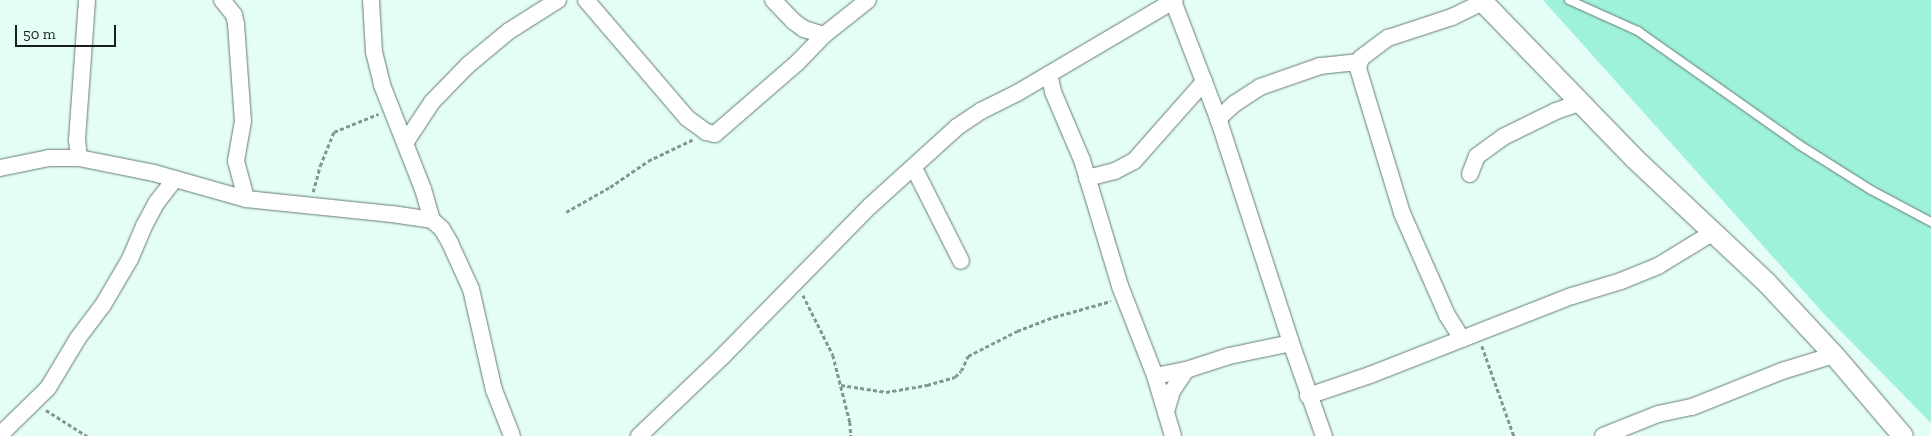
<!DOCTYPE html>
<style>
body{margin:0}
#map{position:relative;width:1931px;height:436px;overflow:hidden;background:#e4fdf6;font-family:"Zilla Slab",serif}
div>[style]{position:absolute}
.green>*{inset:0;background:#9ef1db}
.path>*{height:2.5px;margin-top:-1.25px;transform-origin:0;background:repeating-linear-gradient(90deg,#849691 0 4px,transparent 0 6.5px)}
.roads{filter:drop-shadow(0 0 1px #657b74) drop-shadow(0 0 1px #657b74)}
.service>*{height:8px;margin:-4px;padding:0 4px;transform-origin:4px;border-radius:4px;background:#fff}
.minor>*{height:16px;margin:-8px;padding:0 8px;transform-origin:8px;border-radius:8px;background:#fff}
.tertiary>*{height:20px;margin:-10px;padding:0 10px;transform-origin:10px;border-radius:10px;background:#fff}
span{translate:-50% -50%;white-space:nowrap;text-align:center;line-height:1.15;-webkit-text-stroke:4px #e4fdf6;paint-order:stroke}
.scale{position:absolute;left:15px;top:25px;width:101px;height:22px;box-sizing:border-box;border:2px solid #161f1c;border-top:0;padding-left:6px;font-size:15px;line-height:18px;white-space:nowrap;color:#161f1c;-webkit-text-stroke:4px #e4fdf6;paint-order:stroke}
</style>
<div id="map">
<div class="green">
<i style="clip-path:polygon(1543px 0,1931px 0,1931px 423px,1825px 315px)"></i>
</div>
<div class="path">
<i style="left:313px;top:192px;width:27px;rotate:-75deg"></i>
<i style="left:320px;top:166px;width:37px;rotate:-68deg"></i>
<i style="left:334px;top:132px;width:48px;rotate:-22.2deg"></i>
<i style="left:566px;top:212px;width:51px;rotate:-29.6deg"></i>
<i style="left:610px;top:187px;width:46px;rotate:-34.4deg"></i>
<i style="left:648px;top:161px;width:51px;rotate:-25.6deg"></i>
<i style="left:803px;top:295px;width:67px;rotate:63.4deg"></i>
<i style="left:833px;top:355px;width:69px;rotate:75.8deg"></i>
<i style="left:850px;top:422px;width:14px;rotate:86deg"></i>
<i style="left:1482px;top:346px;width:96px;rotate:70.4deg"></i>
<i style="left:841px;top:385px;width:46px;rotate:8.8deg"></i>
<i style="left:886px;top:392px;width:42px;rotate:-9.7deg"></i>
<i style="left:927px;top:385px;width:29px;rotate:-16deg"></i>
<i style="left:955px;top:377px;width:8px;rotate:-45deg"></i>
<i style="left:961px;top:371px;width:17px;rotate:-65deg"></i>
<i style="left:968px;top:356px;width:55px;rotate:-27deg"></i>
<i style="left:1017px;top:331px;width:40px;rotate:-21deg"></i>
<i style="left:1054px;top:317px;width:59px;rotate:-15.7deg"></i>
<i style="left:46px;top:410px;width:49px;rotate:32.4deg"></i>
</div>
<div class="roads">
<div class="service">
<i style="left:1569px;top:0;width:76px;rotate:24.2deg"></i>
<i style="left:1638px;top:31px;width:196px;rotate:35.2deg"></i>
<i style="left:1798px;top:144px;width:86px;rotate:32.2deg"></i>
<i style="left:1871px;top:190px;width:68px;rotate:28.1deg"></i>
</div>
<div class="minor">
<i style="left:222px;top:0;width:19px;rotate:51deg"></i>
<i style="left:234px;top:15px;width:9px;rotate:77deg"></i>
<i style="left:236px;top:24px;width:97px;rotate:85.9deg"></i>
<i style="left:243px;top:121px;width:41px;rotate:99.9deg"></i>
<i style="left:236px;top:161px;width:39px;rotate:75deg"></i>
<i style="left:371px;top:0;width:52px;rotate:86.7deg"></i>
<i style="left:374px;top:52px;width:34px;rotate:76deg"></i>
<i style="left:382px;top:85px;width:112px;rotate:68.5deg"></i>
<i style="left:423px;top:189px;width:32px;rotate:74deg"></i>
<i style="left:586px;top:0;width:155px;rotate:49.4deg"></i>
<i style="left:687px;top:118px;width:24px;rotate:36deg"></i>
<i style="left:706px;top:132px;width:9px;rotate:13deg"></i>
<i style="left:715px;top:134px;width:108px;rotate:-40.9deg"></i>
<i style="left:797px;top:63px;width:39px;rotate:-46deg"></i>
<i style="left:824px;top:35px;width:56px;rotate:-38.5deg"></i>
<i style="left:773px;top:0;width:29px;rotate:46deg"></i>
<i style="left:793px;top:21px;width:14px;rotate:36deg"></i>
<i style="left:804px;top:29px;width:21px;rotate:17deg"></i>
<i style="left:1173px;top:1px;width:129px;rotate:69deg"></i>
<i style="left:1219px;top:121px;width:233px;rotate:72deg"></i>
<i style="left:1291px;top:343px;width:99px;rotate:70.5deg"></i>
<i style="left:1049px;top:74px;width:18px;rotate:77deg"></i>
<i style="left:1053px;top:92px;width:74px;rotate:66.9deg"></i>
<i style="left:1082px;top:160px;width:132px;rotate:73.2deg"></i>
<i style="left:1120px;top:286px;width:97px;rotate:68.7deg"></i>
<i style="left:1155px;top:376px;width:63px;rotate:73.3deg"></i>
<i style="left:1218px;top:119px;width:22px;rotate:-43deg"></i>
<i style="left:1234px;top:104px;width:31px;rotate:-33deg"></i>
<i style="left:1260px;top:87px;width:64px;rotate:-19.3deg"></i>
<i style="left:1320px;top:66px;width:39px;rotate:-6deg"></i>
<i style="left:405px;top:143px;width:49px;rotate:-56.6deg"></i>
<i style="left:432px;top:102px;width:52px;rotate:-45.8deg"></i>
<i style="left:468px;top:65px;width:53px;rotate:-39.7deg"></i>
<i style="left:509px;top:31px;width:58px;rotate:-32.3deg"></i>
<i style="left:79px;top:158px;width:18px;rotate:-96deg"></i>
<i style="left:77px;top:140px;width:140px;rotate:-85.9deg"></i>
<i style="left:0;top:168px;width:50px;rotate:-11.5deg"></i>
<i style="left:49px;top:158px;width:30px"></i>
<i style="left:79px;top:158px;width:76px;rotate:11.3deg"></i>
<i style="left:154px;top:173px;width:96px;rotate:15.8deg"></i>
<i style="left:246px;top:199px;width:147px;rotate:5.9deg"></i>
<i style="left:392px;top:214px;width:40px;rotate:8.5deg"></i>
<i style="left:432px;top:220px;width:13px;rotate:42deg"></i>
<i style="left:442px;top:229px;width:16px;rotate:60deg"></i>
<i style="left:450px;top:243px;width:51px;rotate:65.5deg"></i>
<i style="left:471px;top:289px;width:104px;rotate:77.2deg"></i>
<i style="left:494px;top:390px;width:49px;rotate:68.6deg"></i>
<i style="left:914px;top:168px;width:104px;rotate:63.2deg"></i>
<i style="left:1470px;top:174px;width:19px;rotate:-69deg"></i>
<i style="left:1477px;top:156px;width:32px;rotate:-36deg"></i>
<i style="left:1503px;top:137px;width:59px;rotate:-26.1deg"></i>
<i style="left:1556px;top:111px;width:24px;rotate:-19deg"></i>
<i style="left:1087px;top:178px;width:29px;rotate:-14deg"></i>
<i style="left:1115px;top:171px;width:21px;rotate:-28deg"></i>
<i style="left:1134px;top:161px;width:106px;rotate:-48.5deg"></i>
<i style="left:1462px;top:339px;width:28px;rotate:-122deg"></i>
<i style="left:1447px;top:315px;width:111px;rotate:-113.8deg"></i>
<i style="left:1402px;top:213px;width:152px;rotate:-106.9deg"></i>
<i style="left:1358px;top:68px;width:10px;rotate:-73deg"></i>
<i style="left:1361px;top:58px;width:34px;rotate:-37deg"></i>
<i style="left:1388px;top:38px;width:67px;rotate:-18.2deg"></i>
<i style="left:1452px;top:17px;width:34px;rotate:-26deg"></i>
<i style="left:1155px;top:376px;width:32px;rotate:-11deg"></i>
<i style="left:1186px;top:370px;width:45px;rotate:-18deg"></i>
<i style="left:1229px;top:356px;width:63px;rotate:-11.8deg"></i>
<i style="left:1308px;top:396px;width:65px;rotate:-18.7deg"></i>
<i style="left:1370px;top:375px;width:217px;rotate:-21.4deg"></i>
<i style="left:1572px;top:296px;width:51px;rotate:-17deg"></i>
<i style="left:1621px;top:281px;width:40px;rotate:-22deg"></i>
<i style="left:1658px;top:266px;width:63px;rotate:-31.4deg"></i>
<i style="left:1166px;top:412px;width:22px;rotate:-74deg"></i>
<i style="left:1172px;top:391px;width:25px;rotate:-56deg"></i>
<i style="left:0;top:435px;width:67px;rotate:-44.4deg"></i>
<i style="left:48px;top:388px;width:58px;rotate:-59deg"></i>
<i style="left:78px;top:338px;width:41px;rotate:-52.9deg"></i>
<i style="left:103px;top:305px;width:53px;rotate:-59.6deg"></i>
<i style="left:130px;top:259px;width:36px;rotate:-67deg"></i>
<i style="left:144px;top:226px;width:27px;rotate:-62deg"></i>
<i style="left:157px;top:202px;width:29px;rotate:-52deg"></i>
<i style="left:639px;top:436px;width:116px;rotate:-43.6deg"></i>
<i style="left:723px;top:356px;width:210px;rotate:-45.6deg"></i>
<i style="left:870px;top:206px;width:118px;rotate:-42.2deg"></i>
<i style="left:957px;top:127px;width:29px;rotate:-34deg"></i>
<i style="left:981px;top:111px;width:40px;rotate:-26.6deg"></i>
<i style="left:1017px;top:93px;width:183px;rotate:-30.5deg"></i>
<i style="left:1603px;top:436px;width:59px;rotate:-21.8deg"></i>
<i style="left:1658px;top:414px;width:35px;rotate:-12deg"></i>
<i style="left:1692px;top:407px;width:97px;rotate:-21.8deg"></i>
<i style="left:1782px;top:371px;width:54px;rotate:-17.1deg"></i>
</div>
<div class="tertiary">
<i style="left:1481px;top:0;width:221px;rotate:45.9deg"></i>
<i style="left:1635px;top:159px;width:181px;rotate:43.2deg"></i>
<i style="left:1767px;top:283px;width:98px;rotate:47.1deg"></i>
<i style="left:1834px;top:355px;width:106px;rotate:49.6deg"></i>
</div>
</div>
<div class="scale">50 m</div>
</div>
